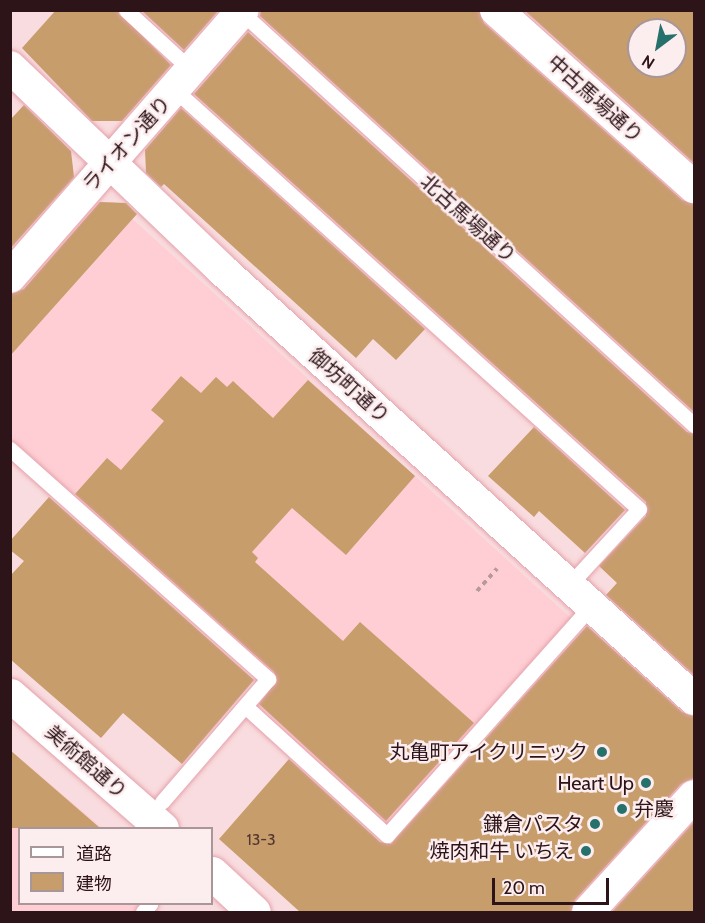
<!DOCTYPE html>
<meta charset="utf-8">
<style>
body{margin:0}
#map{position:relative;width:705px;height:923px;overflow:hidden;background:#f9dcdf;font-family:Cabin,"Noto Sans JP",sans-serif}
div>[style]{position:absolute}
.built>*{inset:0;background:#feced4}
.building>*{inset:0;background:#c79d6c}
.path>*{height:4px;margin-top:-2px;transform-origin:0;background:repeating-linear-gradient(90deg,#b5999c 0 4.5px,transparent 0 9px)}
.roads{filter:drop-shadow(0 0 2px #e5a1ab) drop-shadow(0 0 2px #e5a1ab)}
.lane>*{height:15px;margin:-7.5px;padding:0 7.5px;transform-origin:7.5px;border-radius:7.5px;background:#fff}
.street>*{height:32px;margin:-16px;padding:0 16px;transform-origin:16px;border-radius:16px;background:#fff}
.secondary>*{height:33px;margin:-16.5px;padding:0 16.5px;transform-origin:16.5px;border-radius:16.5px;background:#fff}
.dots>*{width:16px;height:16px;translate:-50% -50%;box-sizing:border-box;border:3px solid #fcedef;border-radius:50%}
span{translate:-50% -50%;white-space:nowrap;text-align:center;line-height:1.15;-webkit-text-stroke:5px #fcedef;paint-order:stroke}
.number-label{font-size:16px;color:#54362d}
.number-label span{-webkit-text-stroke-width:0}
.street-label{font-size:20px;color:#2d1418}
.poi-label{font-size:20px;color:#2d1418}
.right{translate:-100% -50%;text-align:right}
.left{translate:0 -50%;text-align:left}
.frame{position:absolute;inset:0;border:12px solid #2d1418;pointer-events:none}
.legend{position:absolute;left:18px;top:827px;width:195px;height:78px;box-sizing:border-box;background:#fcedef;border:2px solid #a99699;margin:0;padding:8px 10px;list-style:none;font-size:18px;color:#2d1418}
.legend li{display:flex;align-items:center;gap:12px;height:30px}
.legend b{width:30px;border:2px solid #a99699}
.north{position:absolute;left:627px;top:18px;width:60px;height:60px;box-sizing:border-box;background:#fcedef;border:2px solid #a99699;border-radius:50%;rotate:212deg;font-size:16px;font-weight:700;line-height:24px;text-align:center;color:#2d1418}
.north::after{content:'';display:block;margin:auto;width:21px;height:27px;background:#27716d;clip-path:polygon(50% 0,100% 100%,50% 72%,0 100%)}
.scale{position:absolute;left:492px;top:878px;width:117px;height:27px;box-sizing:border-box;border:3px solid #2d1418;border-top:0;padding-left:8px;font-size:18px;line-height:21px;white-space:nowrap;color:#2d1418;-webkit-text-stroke:4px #fcedef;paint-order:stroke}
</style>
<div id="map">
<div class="built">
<i style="clip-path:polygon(98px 202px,114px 202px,572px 619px,388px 826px,253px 707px,278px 679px,11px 440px,11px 300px)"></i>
<i style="clip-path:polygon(10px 750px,102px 828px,20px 828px,20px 904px,144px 904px,136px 912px,11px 912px)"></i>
</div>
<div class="building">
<i style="clip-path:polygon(56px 10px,117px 10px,171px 65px,122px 121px,92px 121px,22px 48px)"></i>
<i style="clip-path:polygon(141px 10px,219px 10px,184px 50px)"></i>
<i style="clip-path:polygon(261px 10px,479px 10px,484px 23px,682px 200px,694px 204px,694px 412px,260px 16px)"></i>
<i style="clip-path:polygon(evenodd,524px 10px,694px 10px,694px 163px,524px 10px,639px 30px,675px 30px,675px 66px,639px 66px,639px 30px)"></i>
<i style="clip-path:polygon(248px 32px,687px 432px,694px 434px,694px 675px,606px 595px,617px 583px,599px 566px,646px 516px,646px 502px,194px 94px)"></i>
<i style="clip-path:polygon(24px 105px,71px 151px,74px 177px,10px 249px,10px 120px)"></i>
<i style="clip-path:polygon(181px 108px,425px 329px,396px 360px,373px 339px,356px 358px,164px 184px,161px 187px,146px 173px,145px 150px)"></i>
<i style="clip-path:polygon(100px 202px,126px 203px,137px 214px,10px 356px,10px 294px,24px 289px)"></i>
<i style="clip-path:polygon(181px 376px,201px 393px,216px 377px,227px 387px,233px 381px,273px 418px,308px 380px,415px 476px,346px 555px,292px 508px,252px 552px,258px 558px,255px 562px,343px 641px,360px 622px,474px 723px,386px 821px,259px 704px,277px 681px,274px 672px,75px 494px,107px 458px,121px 470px,164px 421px,151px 410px)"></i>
<i style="clip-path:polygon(534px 427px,625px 510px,585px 553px,539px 511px,534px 517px,488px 476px)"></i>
<i style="clip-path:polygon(49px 497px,254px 680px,182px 764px,123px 713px,101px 738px,10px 659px,10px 576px,24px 561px,10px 550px,10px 541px)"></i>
<i style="clip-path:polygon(587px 626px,682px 712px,694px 716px,694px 778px,681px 784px,575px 900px,571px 912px,300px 912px,219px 839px,289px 759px,380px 842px,391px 844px)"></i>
<i style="clip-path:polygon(10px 750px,100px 828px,10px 828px)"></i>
<i style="clip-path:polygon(694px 822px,694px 912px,612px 912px)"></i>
</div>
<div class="path">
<i style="left:477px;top:591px;width:30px;rotate:-48deg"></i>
</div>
<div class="roads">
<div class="lane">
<i style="left:126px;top:10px;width:90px;rotate:42.7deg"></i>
<i style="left:239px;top:10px;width:616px;rotate:42.37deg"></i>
<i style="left:175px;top:90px;width:625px;rotate:42.08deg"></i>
<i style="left:639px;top:509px;width:103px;rotate:132.6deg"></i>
<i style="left:10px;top:449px;width:346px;rotate:41.7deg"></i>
<i style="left:268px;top:679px;width:162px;rotate:130.8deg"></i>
<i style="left:245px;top:706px;width:192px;rotate:42.3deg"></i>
<i style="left:387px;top:835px;width:307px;rotate:-48.3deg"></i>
<i style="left:143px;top:912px;width:11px;rotate:-49deg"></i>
</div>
<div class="street">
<i style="left:496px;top:10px;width:266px;rotate:41.8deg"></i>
<i style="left:10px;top:67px;width:291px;rotate:43.7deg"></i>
<i style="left:220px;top:268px;width:641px;rotate:42.28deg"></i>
<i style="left:10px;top:277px;width:354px;rotate:-48.9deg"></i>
<i style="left:588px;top:912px;width:157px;rotate:-47.6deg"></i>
</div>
<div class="secondary">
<i style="left:10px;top:695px;width:202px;rotate:41.2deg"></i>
<i style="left:212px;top:873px;width:57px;rotate:42.9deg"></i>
</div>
</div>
<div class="dots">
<i style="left:602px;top:752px;background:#27716d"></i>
<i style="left:646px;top:783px;background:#27716d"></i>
<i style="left:622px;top:809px;background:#27716d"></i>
<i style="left:595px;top:824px;background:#27716d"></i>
<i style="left:586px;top:851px;background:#27716d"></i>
</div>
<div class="number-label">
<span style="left:261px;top:840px">13-3</span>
</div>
<div class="street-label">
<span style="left:595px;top:99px;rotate:42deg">中古馬場通り</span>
<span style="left:127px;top:144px;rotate:-48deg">ライオン通り</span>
<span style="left:468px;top:219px;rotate:42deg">北古馬場通り</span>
<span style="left:349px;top:386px;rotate:42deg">御坊町通り</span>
<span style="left:86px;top:762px;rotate:41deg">美術館通り</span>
</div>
<div class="poi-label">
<span class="right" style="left:588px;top:752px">丸亀町アイクリニック</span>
<span class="right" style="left:634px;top:783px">Heart Up</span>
<span class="left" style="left:634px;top:809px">弁慶</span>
<span class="right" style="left:583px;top:824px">鎌倉パスタ</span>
<span class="right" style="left:574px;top:851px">焼肉和牛 いちえ</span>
</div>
<div class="frame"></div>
<ul class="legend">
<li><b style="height:8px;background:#fff"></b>道路</li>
<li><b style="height:16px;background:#c79d6c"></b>建物</li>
</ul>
<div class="north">N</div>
<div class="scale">20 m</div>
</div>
